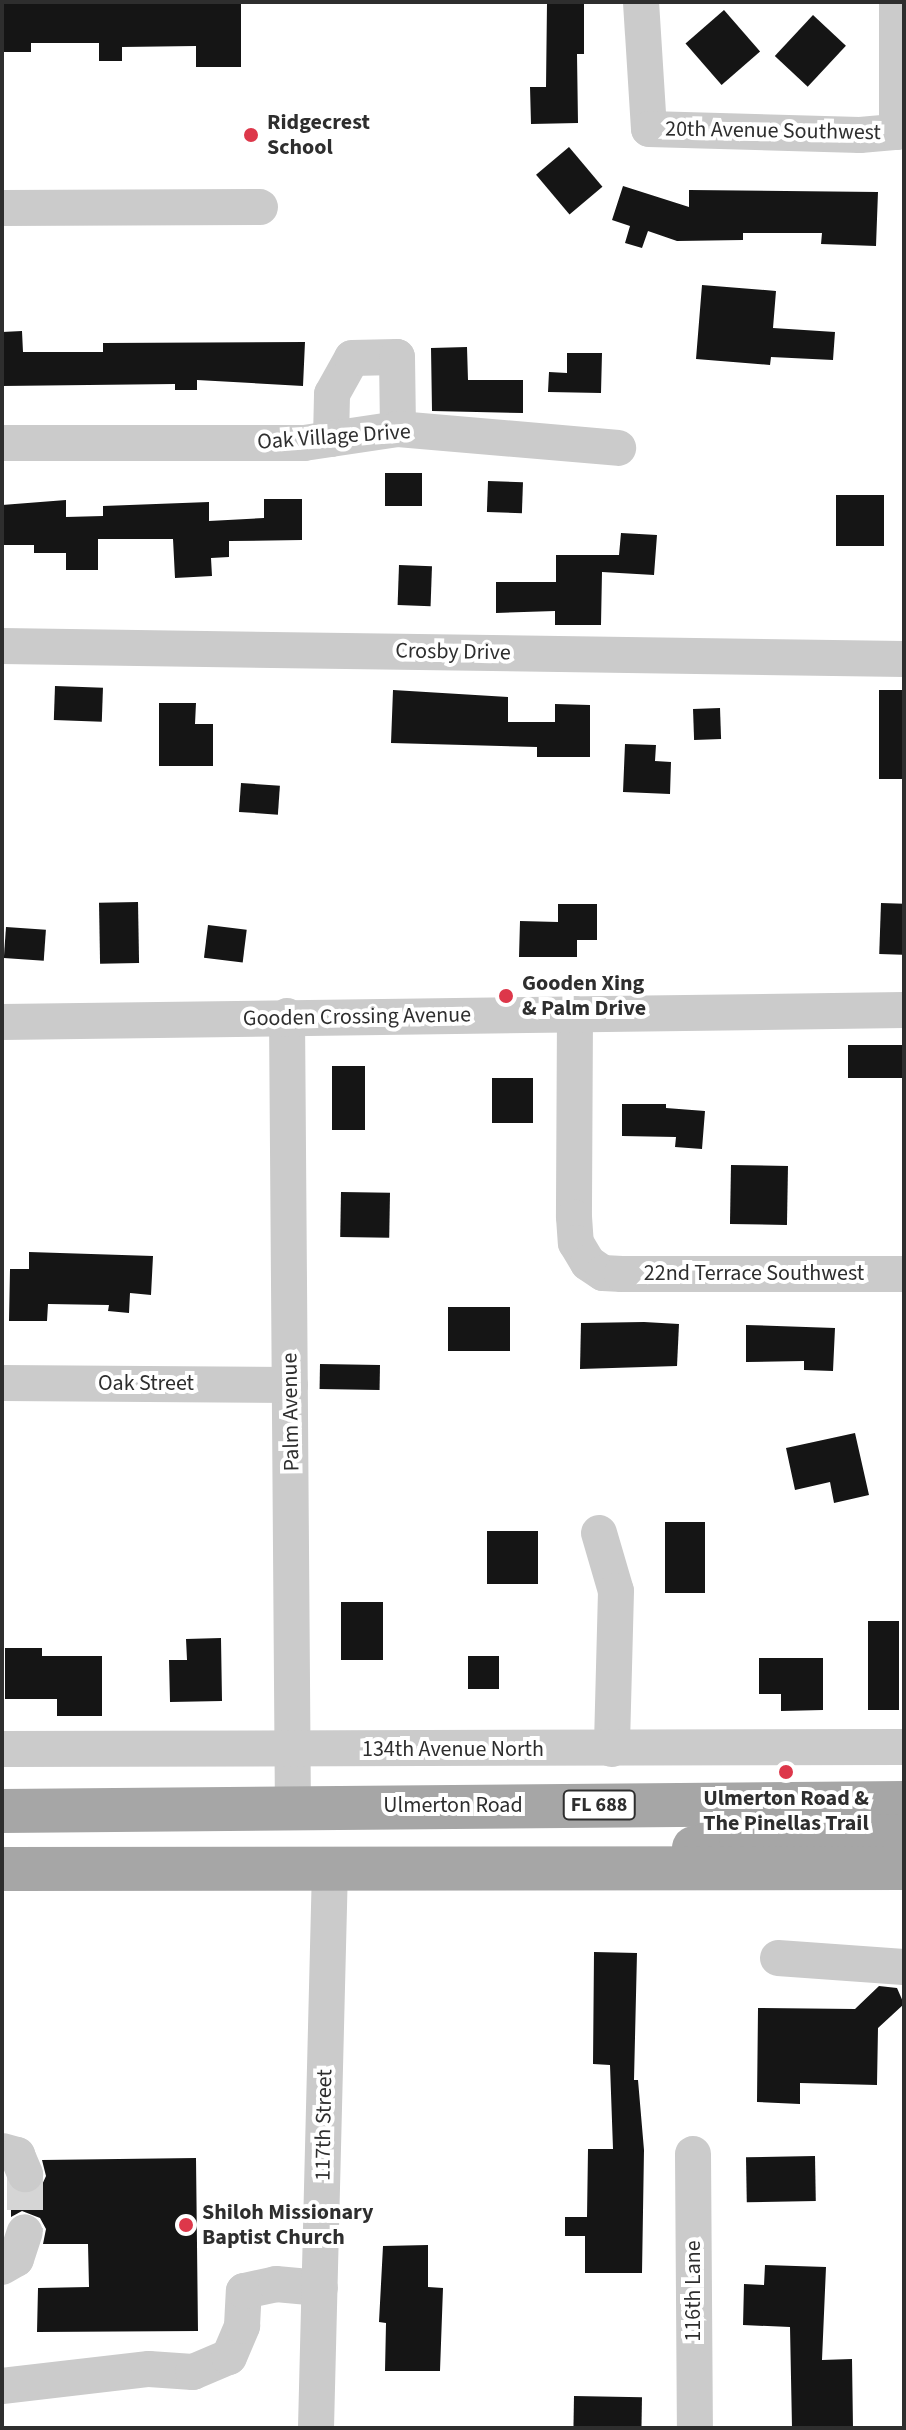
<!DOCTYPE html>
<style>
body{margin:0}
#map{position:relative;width:906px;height:2430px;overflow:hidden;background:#fff;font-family:"Source Sans 3",sans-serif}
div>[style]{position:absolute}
.building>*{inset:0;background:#151515;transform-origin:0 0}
.minor-tunnel>*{height:36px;margin-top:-18px;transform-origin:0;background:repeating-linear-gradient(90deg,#d5d5d5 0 36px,transparent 0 54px)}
.minor>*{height:36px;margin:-18px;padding:0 18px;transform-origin:18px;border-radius:18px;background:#cbcbcb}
.major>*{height:44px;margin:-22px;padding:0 22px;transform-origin:22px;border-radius:22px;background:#a6a6a6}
.dots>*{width:22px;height:22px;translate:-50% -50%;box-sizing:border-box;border:4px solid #fff;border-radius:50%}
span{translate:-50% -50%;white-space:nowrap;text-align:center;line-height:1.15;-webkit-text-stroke:8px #fff;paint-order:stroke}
.shield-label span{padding:2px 6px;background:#fff;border:2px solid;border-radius:6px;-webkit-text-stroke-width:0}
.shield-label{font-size:20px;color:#2e2e2e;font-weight:700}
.poi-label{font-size:22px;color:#2e2e2e;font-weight:700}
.left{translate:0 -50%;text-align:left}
.street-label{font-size:22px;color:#2e2e2e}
.frame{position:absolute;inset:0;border:4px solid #2e2e2e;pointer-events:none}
</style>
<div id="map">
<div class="building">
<i style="clip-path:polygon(2px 2px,241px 2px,241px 67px,196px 67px,196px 46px,122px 47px,122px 61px,99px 61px,99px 43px,31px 43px,31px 52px,2px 52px)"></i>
<i style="clip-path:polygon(547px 2px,584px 2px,584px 54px,577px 54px,578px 123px,531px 124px,530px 87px,546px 87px)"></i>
<i style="left:724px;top:10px;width:55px;height:51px;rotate:49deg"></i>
<i style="left:813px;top:15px;width:45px;height:56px;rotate:43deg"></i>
<i style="left:569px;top:147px;width:52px;height:43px;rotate:50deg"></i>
<i style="clip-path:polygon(623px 186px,689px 207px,689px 190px,878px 192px,876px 246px,821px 244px,822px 233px,743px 233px,743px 240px,677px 241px,648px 231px,642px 248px,625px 243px,630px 226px,612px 220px)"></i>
<i style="clip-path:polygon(702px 285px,776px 291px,773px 328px,835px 332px,833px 360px,771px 357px,770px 365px,696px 359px)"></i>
<i style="clip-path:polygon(22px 331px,23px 352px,103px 352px,103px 343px,305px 342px,303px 386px,197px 380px,197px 390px,175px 390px,175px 384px,2px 386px,2px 332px)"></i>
<i style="clip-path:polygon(467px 347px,468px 380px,523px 380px,523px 413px,432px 411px,431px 348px)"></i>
<i style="clip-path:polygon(567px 353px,602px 353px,601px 393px,548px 392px,549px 372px,567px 373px)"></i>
<i style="left:385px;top:473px;width:37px;height:33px"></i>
<i style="left:488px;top:481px;width:35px;height:31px;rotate:2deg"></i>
<i style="left:836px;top:495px;width:48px;height:51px"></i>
<i style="clip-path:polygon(264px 499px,302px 499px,302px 540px,229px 541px,229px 557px,211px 558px,212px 576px,175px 578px,173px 539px,98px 539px,98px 570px,66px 570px,66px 553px,34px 553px,34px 545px,2px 545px,2px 505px,66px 500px,66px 517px,103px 516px,103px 506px,209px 502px,209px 521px,264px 518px)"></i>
<i style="clip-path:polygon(621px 533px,657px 535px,654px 575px,602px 572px,601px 625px,555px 625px,555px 611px,496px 613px,496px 582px,556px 582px,556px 555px,619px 555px)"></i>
<i style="left:399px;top:565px;width:33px;height:40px;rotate:2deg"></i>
<i style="left:55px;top:686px;width:48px;height:34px;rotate:2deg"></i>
<i style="clip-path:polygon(393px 690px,508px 697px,508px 722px,555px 722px,555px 704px,590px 705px,590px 757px,537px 757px,537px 747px,391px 743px)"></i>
<i style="left:879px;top:690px;width:25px;height:89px"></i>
<i style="clip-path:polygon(159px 703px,196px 703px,195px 724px,213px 724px,213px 766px,159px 766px)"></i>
<i style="left:720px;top:708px;width:31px;height:27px;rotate:88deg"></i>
<i style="clip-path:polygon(625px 744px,656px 745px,655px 761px,671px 762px,670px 794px,623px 792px)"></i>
<i style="left:241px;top:783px;width:39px;height:29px;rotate:4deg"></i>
<i style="left:138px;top:902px;width:61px;height:39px;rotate:89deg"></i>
<i style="left:881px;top:903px;width:23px;height:51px;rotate:2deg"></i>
<i style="clip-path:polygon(558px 904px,597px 904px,597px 940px,577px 940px,577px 957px,519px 957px,520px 921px,558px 922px)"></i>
<i style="left:208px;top:925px;width:39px;height:33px;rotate:7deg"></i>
<i style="left:6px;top:927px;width:40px;height:31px;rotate:4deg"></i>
<i style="left:904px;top:1045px;width:33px;height:56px;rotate:90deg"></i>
<i style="left:332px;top:1066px;width:33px;height:64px"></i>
<i style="left:492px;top:1078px;width:41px;height:45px"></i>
<i style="clip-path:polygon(622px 1104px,666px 1104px,666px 1108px,705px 1111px,702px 1149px,675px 1147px,676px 1137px,622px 1136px)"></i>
<i style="left:731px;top:1165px;width:57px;height:59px;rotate:1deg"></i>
<i style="left:341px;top:1192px;width:49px;height:45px;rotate:1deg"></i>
<i style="clip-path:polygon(29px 1252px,153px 1256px,151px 1295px,130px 1293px,129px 1313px,108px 1311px,109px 1305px,48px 1304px,47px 1321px,9px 1321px,10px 1269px,29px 1269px)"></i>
<i style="left:448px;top:1307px;width:62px;height:44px"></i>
<i style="clip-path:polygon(644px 1322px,679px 1324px,677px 1366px,580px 1369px,581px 1323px)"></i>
<i style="clip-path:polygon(746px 1325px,835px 1328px,833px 1371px,804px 1370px,804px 1361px,746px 1362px)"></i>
<i style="left:320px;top:1364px;width:60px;height:25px;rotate:1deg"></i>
<i style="clip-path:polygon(855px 1433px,869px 1495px,834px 1503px,830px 1482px,795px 1490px,786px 1448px)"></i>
<i style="left:665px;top:1522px;width:40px;height:71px"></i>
<i style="left:487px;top:1531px;width:51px;height:53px"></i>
<i style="left:341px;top:1602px;width:42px;height:58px"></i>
<i style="left:868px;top:1621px;width:31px;height:89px"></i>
<i style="clip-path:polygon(221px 1638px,222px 1701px,170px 1702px,169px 1660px,187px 1660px,186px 1639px)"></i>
<i style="clip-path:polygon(5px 1648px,42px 1648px,42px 1656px,102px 1656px,102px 1716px,57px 1716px,57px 1699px,5px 1699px)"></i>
<i style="left:468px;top:1656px;width:31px;height:33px"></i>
<i style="clip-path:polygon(759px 1658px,823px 1658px,823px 1710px,781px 1711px,781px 1694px,759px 1694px)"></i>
<i style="clip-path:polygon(594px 1952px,637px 1953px,634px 2080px,638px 2080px,644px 2150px,642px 2273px,585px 2273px,585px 2236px,565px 2236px,565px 2217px,587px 2217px,588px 2149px,613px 2149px,610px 2065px,593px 2064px)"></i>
<i style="clip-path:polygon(879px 1986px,897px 1988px,904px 2004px,878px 2028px,877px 2085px,800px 2083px,800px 2104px,757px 2102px,758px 2008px,855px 2009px)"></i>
<i style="left:815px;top:2156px;width:45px;height:69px;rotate:89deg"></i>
<i style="clip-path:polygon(196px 2158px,198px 2331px,37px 2332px,38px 2288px,89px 2287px,88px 2244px,43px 2244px,46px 2229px,40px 2218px,22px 2211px,11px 2217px,11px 2189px,23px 2195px,41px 2187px,46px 2176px,42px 2160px)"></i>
<i style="clip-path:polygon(428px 2245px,428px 2287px,443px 2288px,440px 2371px,385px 2371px,386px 2323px,379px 2322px,383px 2246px)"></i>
<i style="clip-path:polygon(765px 2265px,826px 2267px,822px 2360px,852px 2359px,853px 2428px,792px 2428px,790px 2327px,743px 2325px,744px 2284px,764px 2285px)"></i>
<i style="left:574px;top:2396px;width:68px;height:32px;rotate:1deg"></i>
</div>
<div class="minor-tunnel">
<i style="left:25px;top:2174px;width:58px;rotate:90deg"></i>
</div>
<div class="minor">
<i style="left:641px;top:2px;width:127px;rotate:86.4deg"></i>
<i style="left:649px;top:129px;width:211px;rotate:1.6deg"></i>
<i style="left:860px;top:135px;width:37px;rotate:-5deg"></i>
<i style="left:897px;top:132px;width:130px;rotate:-90deg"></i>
<i style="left:2px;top:208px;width:258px;rotate:-0.2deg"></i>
<i style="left:331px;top:439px;width:45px;rotate:-88.7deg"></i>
<i style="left:332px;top:394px;width:41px;rotate:-60.9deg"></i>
<i style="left:352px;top:358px;width:45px;rotate:-1.3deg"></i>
<i style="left:397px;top:357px;width:72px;rotate:89.2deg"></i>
<i style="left:2px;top:443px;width:302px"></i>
<i style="left:304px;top:443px;width:95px;rotate:-8.5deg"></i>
<i style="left:398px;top:429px;width:221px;rotate:4.9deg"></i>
<i style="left:2px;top:646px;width:902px;rotate:0.83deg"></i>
<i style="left:575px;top:1014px;width:203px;rotate:90.3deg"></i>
<i style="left:574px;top:1217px;width:26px;rotate:86deg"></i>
<i style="left:576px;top:1243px;width:23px;rotate:59deg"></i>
<i style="left:588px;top:1263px;width:18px;rotate:34deg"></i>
<i style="left:603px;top:1273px;width:19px;rotate:3deg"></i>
<i style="left:622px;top:1274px;width:282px"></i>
<i style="left:287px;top:1016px;width:792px;rotate:89.57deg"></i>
<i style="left:2px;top:1022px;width:902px;rotate:-0.76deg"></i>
<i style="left:2px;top:1383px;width:288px;rotate:0.4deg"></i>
<i style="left:599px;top:1533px;width:60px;rotate:73.7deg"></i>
<i style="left:616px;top:1591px;width:158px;rotate:91.5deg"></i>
<i style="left:2px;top:1749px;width:902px;rotate:-0.13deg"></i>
<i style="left:778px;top:1958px;width:126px;rotate:4.1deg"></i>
<i style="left:2px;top:2151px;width:16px;rotate:15deg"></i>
<i style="left:17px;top:2155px;width:21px;rotate:67deg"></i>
<i style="left:693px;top:2154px;width:274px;rotate:89.6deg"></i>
<i style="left:2px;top:2267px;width:16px;rotate:-30deg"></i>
<i style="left:16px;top:2259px;width:28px;rotate:-72deg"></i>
<i style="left:2px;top:2386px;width:148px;rotate:-6.6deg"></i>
<i style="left:149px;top:2369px;width:44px;rotate:3.9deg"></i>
<i style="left:193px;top:2372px;width:39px;rotate:-23deg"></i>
<i style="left:229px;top:2357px;width:34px;rotate:-67deg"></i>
<i style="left:242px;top:2326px;width:35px;rotate:-87deg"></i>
<i style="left:244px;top:2291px;width:33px;rotate:-12deg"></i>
<i style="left:276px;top:2284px;width:44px;rotate:5.2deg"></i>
<i style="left:316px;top:2428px;width:559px;rotate:-88.57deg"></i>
</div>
<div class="major">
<i style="left:2px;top:1811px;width:902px;rotate:-0.51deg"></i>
<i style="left:694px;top:1848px;width:48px;rotate:-12deg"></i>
<i style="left:741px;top:1838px;width:163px;rotate:-0.7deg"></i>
<i style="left:2px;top:1869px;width:902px;rotate:-0.06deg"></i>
</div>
<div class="dots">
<i style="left:251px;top:135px;background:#dd374a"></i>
<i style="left:506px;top:996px;background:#dd374a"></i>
<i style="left:786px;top:1772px;background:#dd374a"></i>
<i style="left:186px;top:2225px;background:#dd374a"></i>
</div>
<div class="shield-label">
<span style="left:599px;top:1805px">FL 688</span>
</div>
<div class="poi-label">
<span class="left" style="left:267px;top:135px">Ridgecrest<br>School</span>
<span class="left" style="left:522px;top:996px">Gooden Xing<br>&amp; Palm Drive</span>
<span style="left:786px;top:1811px">Ulmerton Road &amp;<br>The Pinellas Trail</span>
<span class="left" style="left:202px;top:2225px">Shiloh Missionary<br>Baptist Church</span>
</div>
<div class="street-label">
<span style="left:773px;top:131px;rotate:1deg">20th Avenue Southwest</span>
<span style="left:334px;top:437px;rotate:-4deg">Oak Village Drive</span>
<span style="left:453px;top:652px;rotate:1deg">Crosby Drive</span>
<span style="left:357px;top:1017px;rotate:-1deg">Gooden Crossing Avenue</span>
<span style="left:754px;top:1274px">22nd Terrace Southwest</span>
<span style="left:146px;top:1384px">Oak Street</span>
<span style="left:291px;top:1412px;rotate:-91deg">Palm Avenue</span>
<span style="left:453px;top:1750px">134th Avenue North</span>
<span style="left:453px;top:1806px">Ulmerton Road</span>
<span style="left:324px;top:2125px;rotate:-89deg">117th Street</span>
<span style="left:694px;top:2291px;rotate:-90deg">116th Lane</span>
</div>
<div class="frame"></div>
</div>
